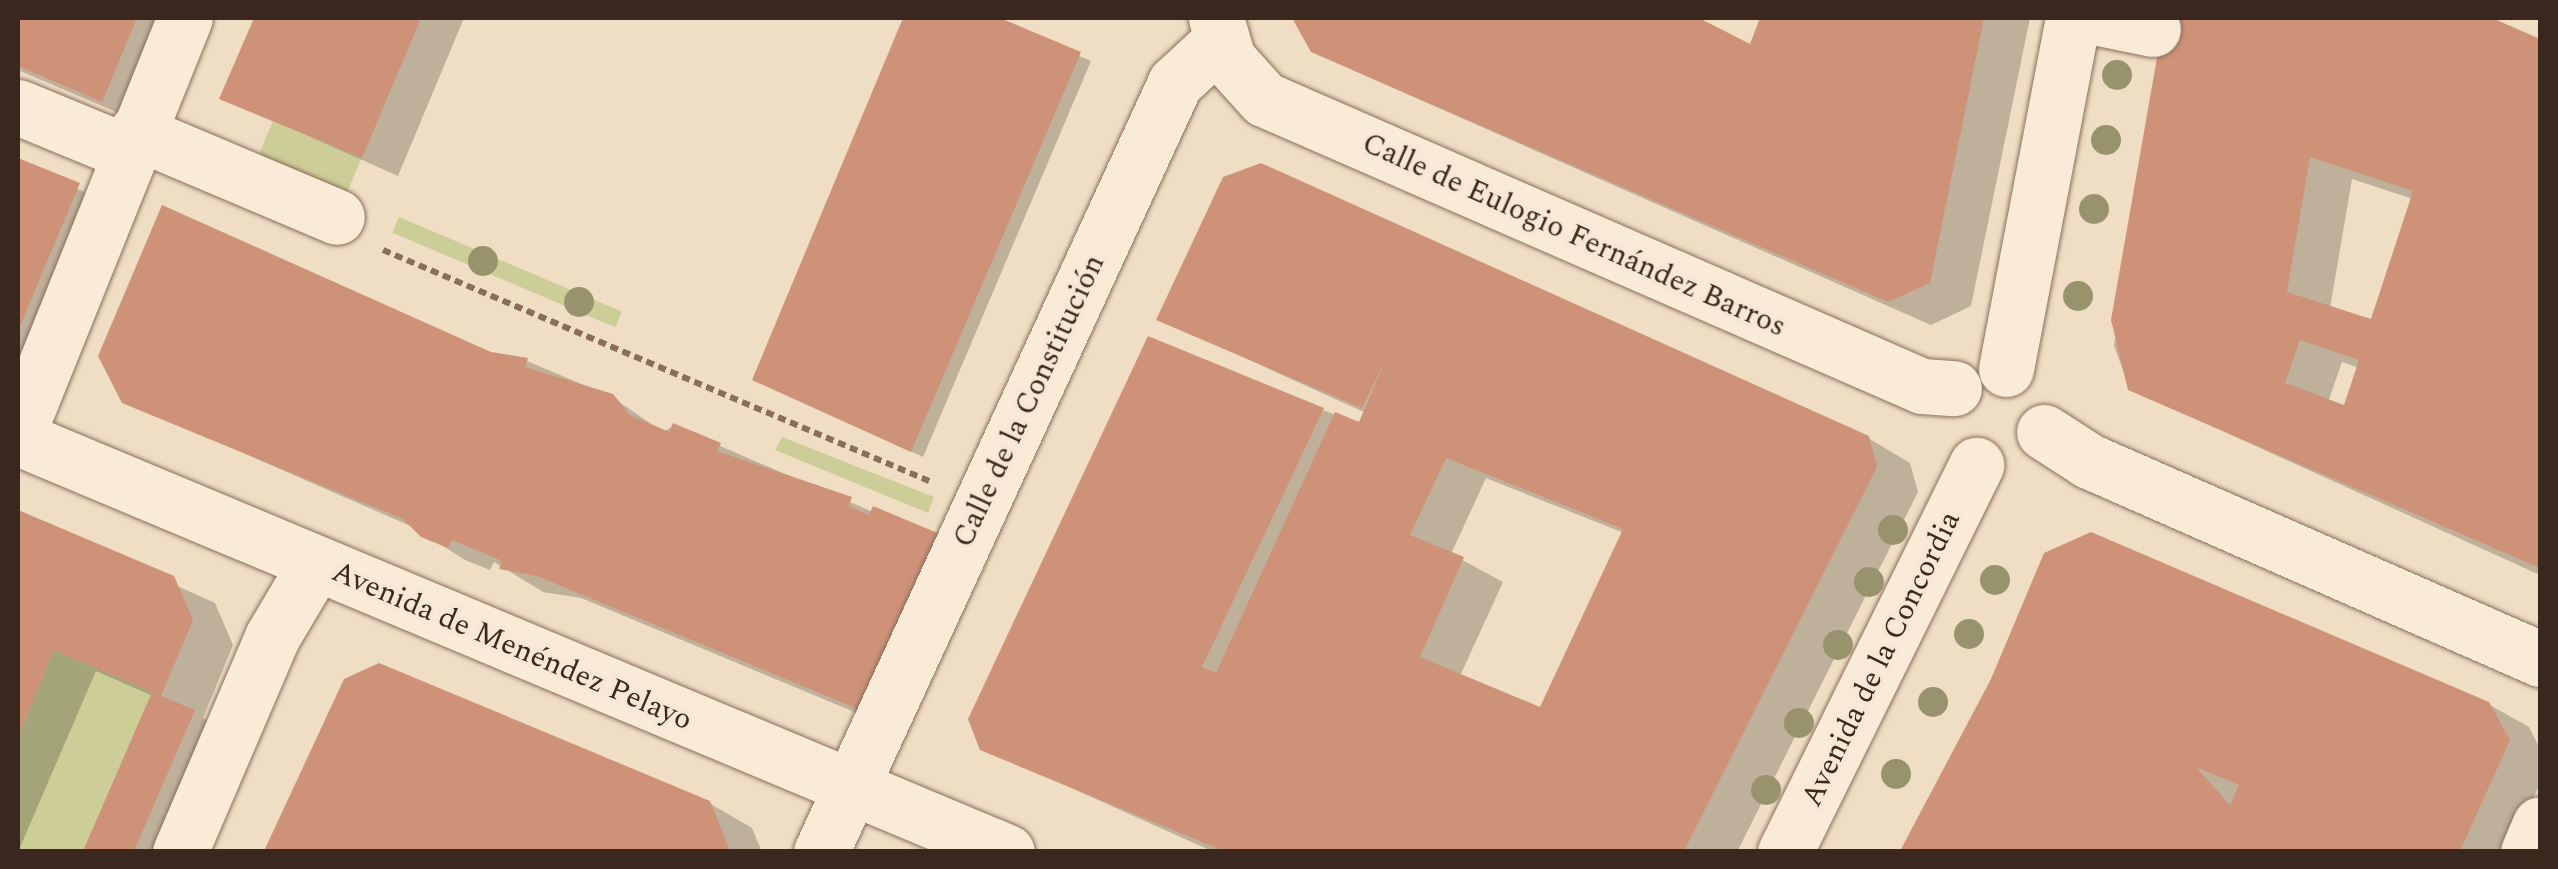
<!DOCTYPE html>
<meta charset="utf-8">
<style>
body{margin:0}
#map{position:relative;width:2558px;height:869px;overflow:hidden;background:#efddc4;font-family:Spectral,serif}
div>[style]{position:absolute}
.green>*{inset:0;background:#cdcd98;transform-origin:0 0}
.shadow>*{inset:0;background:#0003}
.building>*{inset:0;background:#ce9279}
.path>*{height:6px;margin-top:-3px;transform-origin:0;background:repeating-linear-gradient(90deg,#8a6e5a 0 8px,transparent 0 13px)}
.roads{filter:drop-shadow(0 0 2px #8a6e5a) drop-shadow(0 0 2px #8a6e5a)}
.minor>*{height:55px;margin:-27.5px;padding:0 27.5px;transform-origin:27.5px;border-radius:27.5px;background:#f9ebd8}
.trees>*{width:30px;height:30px;margin:-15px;border-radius:50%;background:#98936d}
span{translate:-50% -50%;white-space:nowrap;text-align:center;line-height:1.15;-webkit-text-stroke:8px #f6e8d4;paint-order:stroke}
.street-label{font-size:30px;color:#3a281e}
.frame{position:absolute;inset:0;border:20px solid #3a281e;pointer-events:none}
</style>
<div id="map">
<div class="green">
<i style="left:273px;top:121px;width:96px;height:44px;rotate:23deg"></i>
<i style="left:399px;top:217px;width:242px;height:17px;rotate:23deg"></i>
<i style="clip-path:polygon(782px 437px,934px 497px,928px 513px,775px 450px)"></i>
<i style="clip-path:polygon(54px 650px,152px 692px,84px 851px,18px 852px,18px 736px)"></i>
</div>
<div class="shadow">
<i style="clip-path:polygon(18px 18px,186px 18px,142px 123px,18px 70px)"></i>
<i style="clip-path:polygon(256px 18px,464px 18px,398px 176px,223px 98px)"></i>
<i style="clip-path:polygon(906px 18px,993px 18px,1091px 61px,923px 457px,755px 379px)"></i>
<i style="clip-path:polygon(1295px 18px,1693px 18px,1752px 48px,1764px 18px,2030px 18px,1971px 306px,1931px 325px,1350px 69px,1309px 45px)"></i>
<i style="clip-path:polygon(evenodd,2168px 18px,2485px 18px,2540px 42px,2540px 575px,2130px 389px,2114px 346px,2168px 18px,2352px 179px,2413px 199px,2370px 322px,2330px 308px,2352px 179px,2168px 18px,2342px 362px,2359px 368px,2346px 408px,2328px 402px,2342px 362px)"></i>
<i style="clip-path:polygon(18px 161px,119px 208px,18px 364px)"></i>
<i style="clip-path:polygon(evenodd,1159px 319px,1868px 438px,1910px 463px,1918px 492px,1737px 852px,1214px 852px,982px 748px,1323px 410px,1361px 425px,1366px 413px,1159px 319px,1486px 478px,1624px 533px,1542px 711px,1460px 676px,1503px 582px,1451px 554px,1486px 478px)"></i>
<i style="clip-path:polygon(490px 355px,527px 361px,612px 397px,663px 432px,674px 426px,873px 512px,905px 733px,581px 598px,543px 592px,494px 562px,490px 570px,465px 560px,415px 528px,124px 401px)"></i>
<i style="clip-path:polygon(18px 514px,215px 603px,233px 645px,203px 718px,233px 735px,183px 852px,86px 852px,153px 696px,96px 671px,18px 852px)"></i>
<i style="clip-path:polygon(346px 681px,709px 803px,752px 828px,762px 852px,267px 852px)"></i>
<i style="clip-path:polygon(2488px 704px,2529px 727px,2540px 749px,2540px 783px,2510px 852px,1902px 852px,1918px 818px)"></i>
</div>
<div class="building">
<i style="clip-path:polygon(18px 18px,137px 18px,102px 102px,18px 66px)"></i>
<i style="clip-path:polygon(254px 18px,421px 18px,362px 158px,219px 99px)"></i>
<i style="clip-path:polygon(903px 18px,1000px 18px,1081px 52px,911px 452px,752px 380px)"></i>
<i style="clip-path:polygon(1292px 18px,1699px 18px,1750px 44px,1760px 18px,1984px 18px,1930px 283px,1888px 302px,1311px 52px)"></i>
<i style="clip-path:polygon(evenodd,2164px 18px,2492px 18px,2540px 39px,2540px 568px,2128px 390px,2111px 320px,2164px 18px,2310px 157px,2413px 191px,2371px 319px,2287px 292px,2310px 157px,2164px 18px,2300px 340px,2359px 360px,2344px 405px,2285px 383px,2300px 340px)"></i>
<i style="clip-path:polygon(18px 158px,80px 183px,18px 331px)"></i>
<i style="clip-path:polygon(evenodd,1261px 163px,1869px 436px,1877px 467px,1684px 851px,1224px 851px,980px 750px,968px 719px,1148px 336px,1324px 408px,1202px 667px,1216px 673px,1335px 412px,1359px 422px,1386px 359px,1362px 408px,1156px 320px,1223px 177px,1261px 163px,1446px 458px,1623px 529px,1540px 707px,1420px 657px,1464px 557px,1410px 535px,1446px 458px)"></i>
<i style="clip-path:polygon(162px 205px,491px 352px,528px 358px,525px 367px,613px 394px,630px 415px,669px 432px,673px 423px,721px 443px,717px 451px,852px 497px,849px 506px,869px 515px,873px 506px,940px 534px,863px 711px,537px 576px,499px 569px,502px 561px,452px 540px,448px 548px,421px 537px,403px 519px,122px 403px,98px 356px)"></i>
<i style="clip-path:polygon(18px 510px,174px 576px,193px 620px,161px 696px,195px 710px,134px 851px,83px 851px,152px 692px,54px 650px,18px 736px)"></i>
<i style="clip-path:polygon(evenodd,2091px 532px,2489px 702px,2510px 740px,2460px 851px,1900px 851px,1991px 679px,2044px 553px,2091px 532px,2196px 767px,2239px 785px,2230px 805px,2196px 767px)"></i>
<i style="clip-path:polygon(379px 663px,710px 801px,730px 851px,264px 851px,344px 679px)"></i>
</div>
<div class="path">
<i style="left:383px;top:250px;width:593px;rotate:22.93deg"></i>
</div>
<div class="roads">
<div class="minor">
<i style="left:1216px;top:18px;width:43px;rotate:73.7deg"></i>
<i style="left:1228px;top:59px;width:54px;rotate:48deg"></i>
<i style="left:1264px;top:99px;width:718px;rotate:23.57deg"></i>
<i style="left:1922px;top:386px;width:32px;rotate:4deg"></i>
<i style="left:2099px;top:18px;width:55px;rotate:11.5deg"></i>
<i style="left:18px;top:107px;width:118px;rotate:22.4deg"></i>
<i style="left:136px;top:132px;width:218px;rotate:22.9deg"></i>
<i style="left:2006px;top:369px;width:357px;rotate:-79.2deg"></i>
<i style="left:2044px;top:432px;width:54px;rotate:32.8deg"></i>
<i style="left:2089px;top:461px;width:493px;rotate:23.7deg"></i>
<i style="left:18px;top:433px;width:447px;rotate:-68.1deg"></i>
<i style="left:18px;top:438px;width:1072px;rotate:22.71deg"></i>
<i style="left:180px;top:852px;width:234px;rotate:-66.8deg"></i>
<i style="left:272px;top:637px;width:86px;rotate:-59.3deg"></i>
<i style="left:821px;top:852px;width:847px;rotate:-65.28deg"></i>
<i style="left:1175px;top:83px;width:60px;rotate:-43deg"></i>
<i style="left:1785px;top:852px;width:432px;rotate:-63.7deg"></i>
<i style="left:2528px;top:852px;width:30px;rotate:-67deg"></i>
</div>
</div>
<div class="trees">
<i style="left:2117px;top:75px"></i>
<i style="left:2106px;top:140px"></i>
<i style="left:2094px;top:209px"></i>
<i style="left:483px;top:261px"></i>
<i style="left:2078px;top:296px"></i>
<i style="left:579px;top:302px"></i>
<i style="left:1893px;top:530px"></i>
<i style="left:1995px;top:580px"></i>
<i style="left:1869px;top:582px"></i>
<i style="left:1969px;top:634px"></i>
<i style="left:1838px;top:645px"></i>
<i style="left:1933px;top:702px"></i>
<i style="left:1799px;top:723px"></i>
<i style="left:1896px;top:774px"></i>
<i style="left:1766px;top:790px"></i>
</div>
<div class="street-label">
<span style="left:1574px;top:235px;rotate:24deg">Calle de Eulogio Fernández Barros</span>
<span style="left:1029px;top:401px;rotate:-65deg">Calle de la Constitución</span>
<span style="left:512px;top:646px;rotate:23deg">Avenida de Menéndez Pelayo</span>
<span style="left:1881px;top:659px;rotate:-64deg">Avenida de la Concordia</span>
</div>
<div class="frame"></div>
</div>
